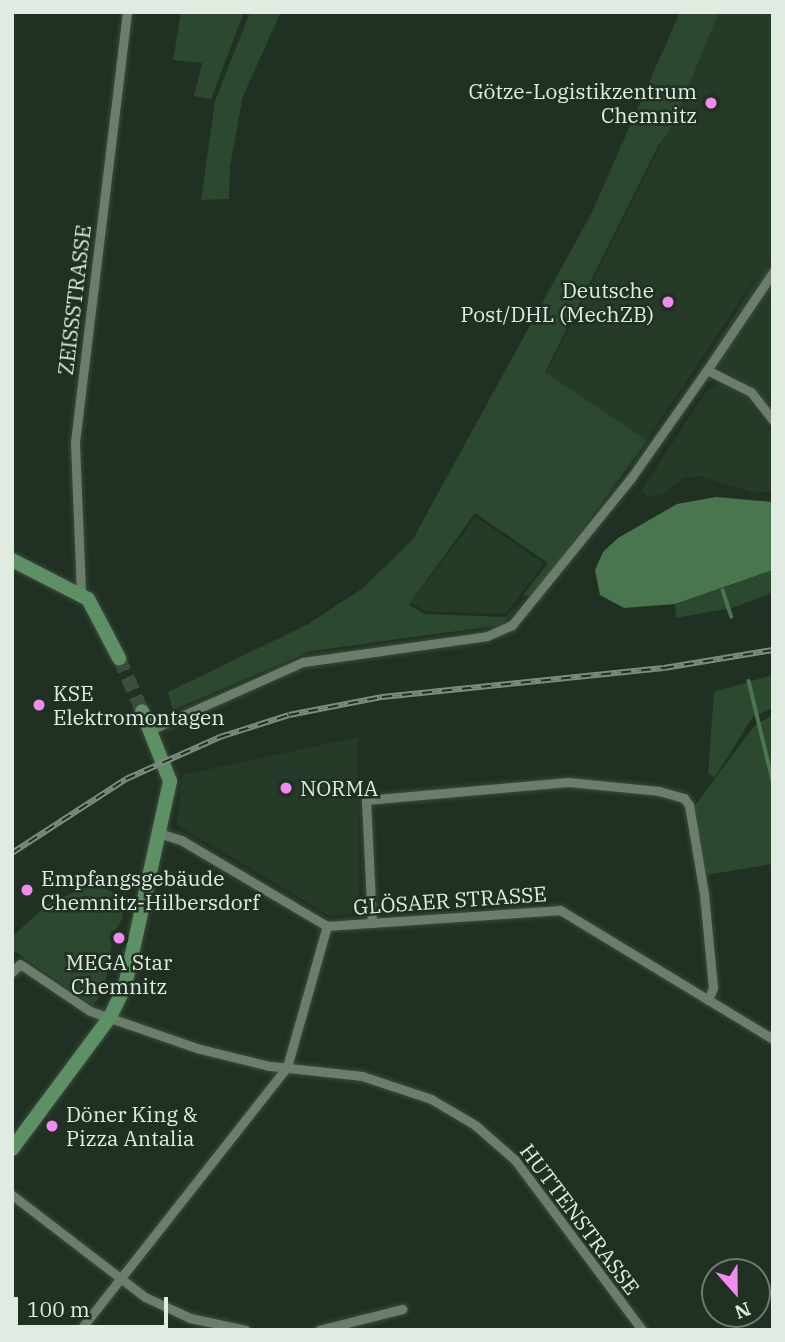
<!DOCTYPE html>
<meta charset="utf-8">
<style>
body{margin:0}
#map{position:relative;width:785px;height:1342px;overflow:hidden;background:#203022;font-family:"IBM Plex Serif",serif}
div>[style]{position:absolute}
.built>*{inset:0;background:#253b27}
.green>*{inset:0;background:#2c482f}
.water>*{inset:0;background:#49754f}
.stream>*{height:3.5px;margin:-1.75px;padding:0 1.75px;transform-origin:1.75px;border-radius:1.75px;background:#49754f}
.primary-tunnel>*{height:14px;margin-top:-7px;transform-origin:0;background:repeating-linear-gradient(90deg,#3d4c3f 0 14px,transparent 0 21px)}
.roads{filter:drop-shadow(0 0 2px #3c4b3e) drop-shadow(0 0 2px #3c4b3e)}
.street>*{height:9px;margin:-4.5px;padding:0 4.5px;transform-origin:4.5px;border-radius:4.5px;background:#6b7e6c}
.primary>*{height:14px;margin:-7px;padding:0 7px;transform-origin:7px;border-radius:7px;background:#5d9164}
.rail>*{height:6px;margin-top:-3px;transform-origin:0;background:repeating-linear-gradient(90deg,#203022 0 10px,#7e8c80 0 20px);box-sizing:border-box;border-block:2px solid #7e8c80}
.dots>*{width:19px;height:19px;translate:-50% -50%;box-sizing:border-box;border:4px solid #203022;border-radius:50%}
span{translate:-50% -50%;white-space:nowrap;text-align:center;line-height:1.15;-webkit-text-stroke:5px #203022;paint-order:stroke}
.poi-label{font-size:21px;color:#e0ebe1}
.right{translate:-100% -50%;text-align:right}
.left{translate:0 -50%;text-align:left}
.street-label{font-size:21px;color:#e0ebe1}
.frame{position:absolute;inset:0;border:14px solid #e0ebe1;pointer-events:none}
.north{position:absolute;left:701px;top:1258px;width:70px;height:70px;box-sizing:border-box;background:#203022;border:2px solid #6d7b6e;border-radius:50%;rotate:159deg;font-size:19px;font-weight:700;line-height:28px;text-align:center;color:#e0ebe1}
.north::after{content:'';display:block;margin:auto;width:24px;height:32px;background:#f38af2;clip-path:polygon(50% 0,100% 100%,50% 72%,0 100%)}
.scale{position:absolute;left:14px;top:1297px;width:154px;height:32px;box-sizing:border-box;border:4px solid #e0ebe1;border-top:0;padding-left:9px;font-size:21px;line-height:24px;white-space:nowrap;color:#e0ebe1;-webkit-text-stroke:5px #203022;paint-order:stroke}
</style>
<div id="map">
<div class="built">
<i style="clip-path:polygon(710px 12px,773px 12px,773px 411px,755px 388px,707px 360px,761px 270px,647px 440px,546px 373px,659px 149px)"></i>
<i style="clip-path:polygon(721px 383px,745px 396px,773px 434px,773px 491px,754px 493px,700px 476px,683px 478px,664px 494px,650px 497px,641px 491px,707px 390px)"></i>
<i style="clip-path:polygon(476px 517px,544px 564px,505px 614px,426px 611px,411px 603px)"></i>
<i style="clip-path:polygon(358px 737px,359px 913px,330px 916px,177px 825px,182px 775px)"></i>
</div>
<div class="green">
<i style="clip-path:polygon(181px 12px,244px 12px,211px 99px,194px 96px,202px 63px,173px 60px)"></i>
<i style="clip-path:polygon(250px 12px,281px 12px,243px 96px,230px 166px,229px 199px,201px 200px,215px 101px)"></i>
<i style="clip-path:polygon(680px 12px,719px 12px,672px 126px,658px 146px,545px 372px,647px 440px,642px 448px,534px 595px,523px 595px,548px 563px,475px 513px,409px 605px,425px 614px,506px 617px,519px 602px,502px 625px,311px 651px,173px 710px,168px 692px,308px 624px,363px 588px,413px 539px,592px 212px)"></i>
<i style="clip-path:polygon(773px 570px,773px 591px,766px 595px,732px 608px,676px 618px,675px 604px)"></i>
<i style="clip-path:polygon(773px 675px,773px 708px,753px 717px,714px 778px,708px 773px,714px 692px)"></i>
<i style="clip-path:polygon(773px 715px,773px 864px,705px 875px,693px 808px,755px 725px)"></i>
<i style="clip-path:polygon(87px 879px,126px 899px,121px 922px,114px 932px,104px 990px,93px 1006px,14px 951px,14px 935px,49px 903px,79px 890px)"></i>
</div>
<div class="water">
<i style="clip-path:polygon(716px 497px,773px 502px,773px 570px,675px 604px,624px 608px,600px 595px,595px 570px,603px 552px,618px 538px,677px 504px)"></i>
</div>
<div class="stream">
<i style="left:723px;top:590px;width:28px;rotate:72deg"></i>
<i style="left:749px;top:681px;width:103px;rotate:76.5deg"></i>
</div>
<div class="primary-tunnel">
<i style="left:119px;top:658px;width:58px;rotate:66.5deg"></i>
</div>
<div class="roads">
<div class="street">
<i style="left:707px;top:370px;width:118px;rotate:-56deg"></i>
<i style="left:81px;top:593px;width:151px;rotate:-92.3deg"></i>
<i style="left:75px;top:442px;width:433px;rotate:-83.1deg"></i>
<i style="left:150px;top:730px;width:167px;rotate:-24deg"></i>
<i style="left:303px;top:662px;width:186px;rotate:-8deg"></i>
<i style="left:487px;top:636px;width:27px;rotate:-24deg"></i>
<i style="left:512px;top:625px;width:189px;rotate:-51deg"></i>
<i style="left:631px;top:478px;width:132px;rotate:-54.9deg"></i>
<i style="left:707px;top:370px;width:49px;rotate:26.6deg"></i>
<i style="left:751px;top:392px;width:36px;rotate:52deg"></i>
<i style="left:159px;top:833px;width:23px;rotate:18deg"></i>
<i style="left:181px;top:840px;width:169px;rotate:30.5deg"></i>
<i style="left:327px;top:926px;width:234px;rotate:-3.9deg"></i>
<i style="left:560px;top:910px;width:249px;rotate:31.2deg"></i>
<i style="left:372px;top:923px;width:123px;rotate:-92.8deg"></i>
<i style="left:366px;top:800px;width:203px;rotate:-5.1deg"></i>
<i style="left:568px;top:782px;width:91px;rotate:5.6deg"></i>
<i style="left:659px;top:791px;width:26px;rotate:16deg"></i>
<i style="left:684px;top:798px;width:9px;rotate:54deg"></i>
<i style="left:689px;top:805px;width:90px;rotate:80.4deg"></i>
<i style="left:704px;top:894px;width:94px;rotate:84.5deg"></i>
<i style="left:713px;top:988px;width:13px;rotate:113deg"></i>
<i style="left:12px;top:972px;width:11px;rotate:-45deg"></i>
<i style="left:20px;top:964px;width:84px;rotate:33.9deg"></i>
<i style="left:90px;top:1011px;width:116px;rotate:19.1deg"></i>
<i style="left:200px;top:1049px;width:72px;rotate:13.7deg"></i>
<i style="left:270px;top:1066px;width:93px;rotate:6.2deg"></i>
<i style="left:362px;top:1076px;width:73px;rotate:18.4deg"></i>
<i style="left:431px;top:1099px;width:51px;rotate:30.6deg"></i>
<i style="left:475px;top:1125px;width:53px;rotate:41.2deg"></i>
<i style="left:515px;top:1160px;width:212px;rotate:53.2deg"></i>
<i style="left:12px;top:1195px;width:168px;rotate:37.5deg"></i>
<i style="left:145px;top:1297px;width:50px;rotate:25deg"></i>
<i style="left:190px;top:1318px;width:57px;rotate:12.1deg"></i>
<i style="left:80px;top:1330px;width:335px;rotate:-51.8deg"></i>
<i style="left:287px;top:1067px;width:147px;rotate:-74.2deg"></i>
<i style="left:319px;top:1330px;width:86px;rotate:-14.2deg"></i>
</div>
<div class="primary">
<i style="left:12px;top:560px;width:85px;rotate:27.2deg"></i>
<i style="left:88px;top:599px;width:67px;rotate:62.3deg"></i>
<i style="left:12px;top:1149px;width:164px;rotate:-53.4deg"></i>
<i style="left:110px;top:1017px;width:34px;rotate:-64deg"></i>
<i style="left:125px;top:986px;width:210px;rotate:-77.6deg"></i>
<i style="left:170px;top:781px;width:75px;rotate:-111.8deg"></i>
</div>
</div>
<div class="rail">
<i style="left:12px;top:853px;width:136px;rotate:-33deg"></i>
<i style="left:126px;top:779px;width:103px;rotate:-24.1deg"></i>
<i style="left:220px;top:737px;width:72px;rotate:-17.7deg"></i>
<i style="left:289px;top:715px;width:95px;rotate:-11deg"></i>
<i style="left:382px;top:697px;width:283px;rotate:-5.9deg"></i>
<i style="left:664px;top:668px;width:110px;rotate:-9.4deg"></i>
</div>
<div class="dots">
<i style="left:711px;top:103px;background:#f38af2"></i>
<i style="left:668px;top:302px;background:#f38af2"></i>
<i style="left:39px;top:705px;background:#f38af2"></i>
<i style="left:286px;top:788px;background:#f38af2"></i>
<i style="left:27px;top:890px;background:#f38af2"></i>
<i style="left:119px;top:938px;background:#f38af2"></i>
<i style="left:52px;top:1126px;background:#f38af2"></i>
</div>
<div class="poi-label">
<span class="right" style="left:697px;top:103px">Götze-Logistikzentrum<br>Chemnitz</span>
<span class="right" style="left:654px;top:302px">Deutsche<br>Post/DHL (MechZB)</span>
<span class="left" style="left:53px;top:705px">KSE<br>Elektromontagen</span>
<span class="left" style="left:300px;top:788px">NORMA</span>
<span class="left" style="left:41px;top:890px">Empfangsgebäude<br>Chemnitz-Hilbersdorf</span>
<span style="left:119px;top:974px">MEGA Star<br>Chemnitz</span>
<span class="left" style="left:66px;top:1126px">Döner King &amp;<br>Pizza Antalia</span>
</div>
<div class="street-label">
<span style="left:74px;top:300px;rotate:-83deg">ZEISSSTRASSE</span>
<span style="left:450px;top:900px;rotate:-4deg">GLÖSAER STRASSE</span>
<span style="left:580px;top:1219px;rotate:53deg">HUTTENSTRASSE</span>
</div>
<div class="frame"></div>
<div class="north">N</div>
<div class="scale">100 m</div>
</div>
